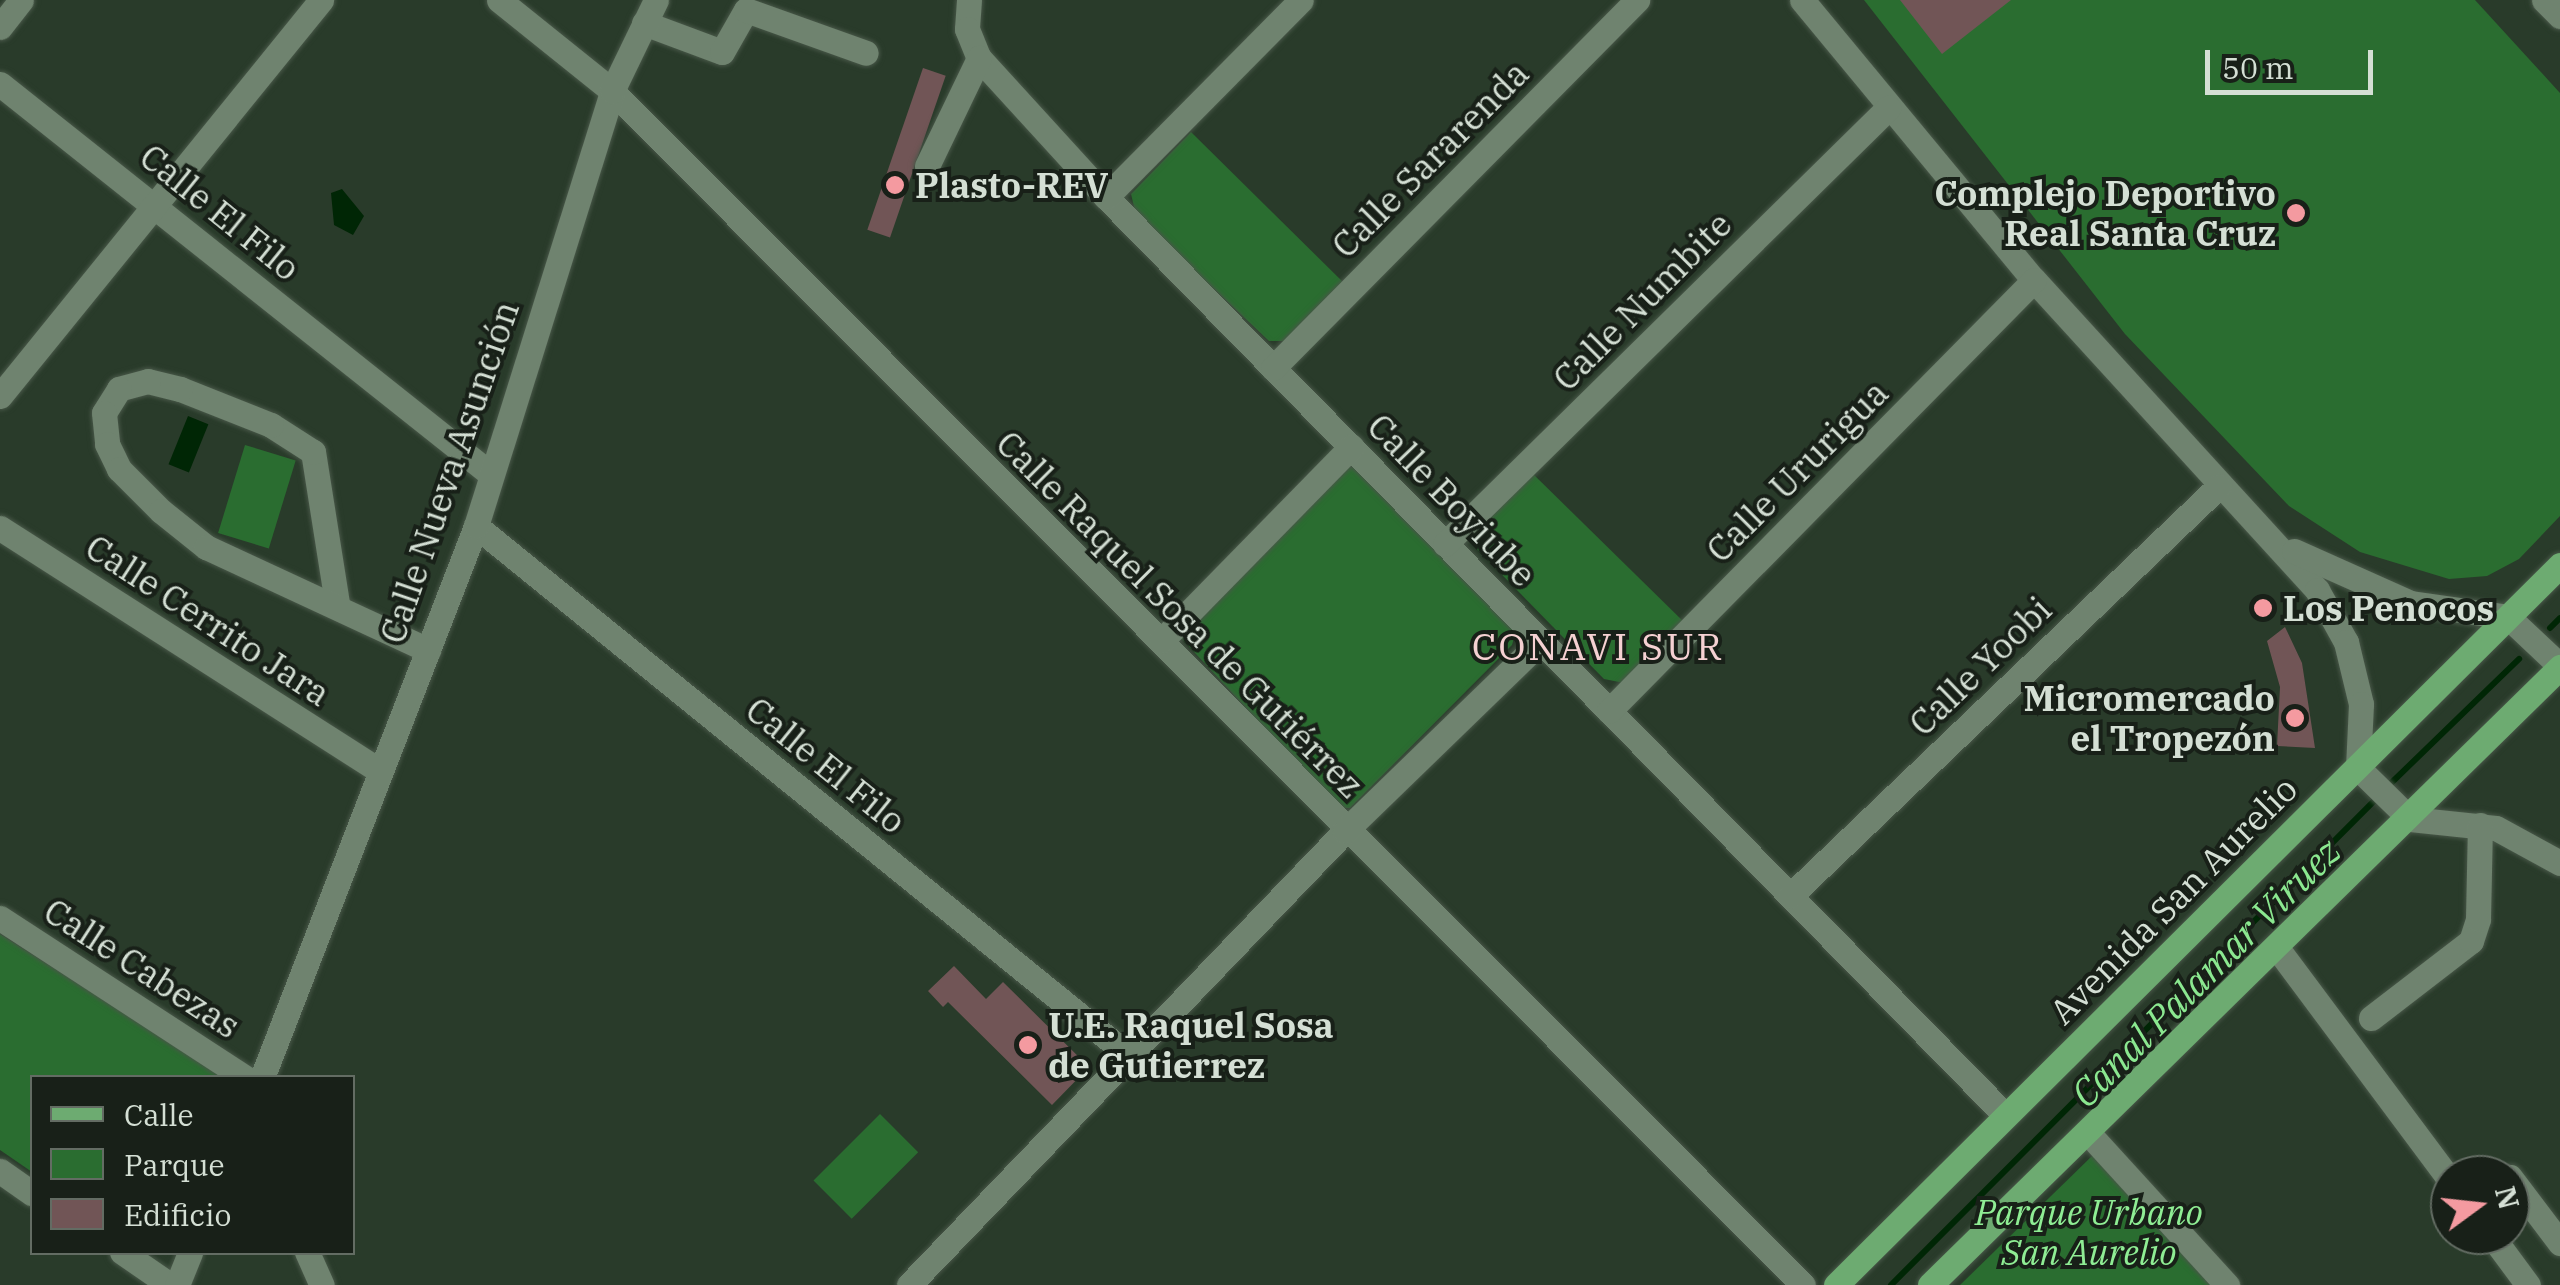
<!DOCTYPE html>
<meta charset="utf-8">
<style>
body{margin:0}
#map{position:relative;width:2560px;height:1285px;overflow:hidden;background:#293b2a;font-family:"IBM Plex Serif",serif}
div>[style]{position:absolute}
.green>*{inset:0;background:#2a6d30;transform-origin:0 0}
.water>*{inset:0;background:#002605;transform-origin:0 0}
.stream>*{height:6px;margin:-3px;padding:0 3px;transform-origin:3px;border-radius:3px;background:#002605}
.building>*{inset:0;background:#715556;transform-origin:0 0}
.roads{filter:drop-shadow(0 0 2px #485748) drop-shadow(0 0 2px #485748)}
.minor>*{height:25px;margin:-12.5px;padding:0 12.5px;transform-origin:12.5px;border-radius:12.5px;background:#6f836f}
.major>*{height:25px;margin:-12.5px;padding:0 12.5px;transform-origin:12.5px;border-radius:12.5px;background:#6dab71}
.dots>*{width:28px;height:28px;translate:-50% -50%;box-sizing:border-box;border:5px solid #182018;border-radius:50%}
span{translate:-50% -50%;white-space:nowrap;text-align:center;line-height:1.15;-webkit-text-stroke:8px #182018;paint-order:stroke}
.street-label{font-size:35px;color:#d4dfd4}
.poi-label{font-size:35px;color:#d4dfd4;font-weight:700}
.left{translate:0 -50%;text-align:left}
.right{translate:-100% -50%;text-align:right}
.park-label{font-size:35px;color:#8fed94;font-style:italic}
.neighbourhood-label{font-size:38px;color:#f5d1d2;letter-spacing:2.5px}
.water-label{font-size:38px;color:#8be890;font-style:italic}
.legend{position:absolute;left:30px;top:1075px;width:325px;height:180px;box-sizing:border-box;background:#182018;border:2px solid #636c63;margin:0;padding:12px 18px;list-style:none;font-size:30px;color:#d4dfd4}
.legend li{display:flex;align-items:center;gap:20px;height:50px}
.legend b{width:50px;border:2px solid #636c63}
.north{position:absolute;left:2430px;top:1155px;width:100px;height:100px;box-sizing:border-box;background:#182018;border:2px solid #636c63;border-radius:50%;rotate:75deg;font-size:28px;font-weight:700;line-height:40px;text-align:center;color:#d4dfd4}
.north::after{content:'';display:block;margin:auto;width:35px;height:45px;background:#f49aa0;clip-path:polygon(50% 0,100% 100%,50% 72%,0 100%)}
.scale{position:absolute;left:2205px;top:50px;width:168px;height:45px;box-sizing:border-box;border:5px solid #d4dfd4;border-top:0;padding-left:12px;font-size:30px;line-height:35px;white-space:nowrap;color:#d4dfd4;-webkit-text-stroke:8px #182018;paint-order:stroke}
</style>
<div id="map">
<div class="green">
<i style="clip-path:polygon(1864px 0,2475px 0,2560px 93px,2560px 516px,2519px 559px,2487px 576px,2449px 579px,2360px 552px,2289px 506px,2125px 334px)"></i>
<i style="clip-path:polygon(1191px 132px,1346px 285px,1290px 341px,1269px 341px,1136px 215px,1131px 194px)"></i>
<i style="left:245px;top:445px;width:53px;height:92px;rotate:17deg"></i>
<i style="clip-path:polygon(1353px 466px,1516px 630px,1512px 645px,1350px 808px,1339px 808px,1182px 639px,1182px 628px,1340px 469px)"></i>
<i style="clip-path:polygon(1530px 471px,1687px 625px,1624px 683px,1604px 679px,1471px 543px,1473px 529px)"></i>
<i style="clip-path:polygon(0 934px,224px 1077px,32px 1078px,32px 1172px,0 1150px)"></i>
<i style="left:880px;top:1114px;width:54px;height:94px;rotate:45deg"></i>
<i style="clip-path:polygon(2093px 1155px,2210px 1285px,1960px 1285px)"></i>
</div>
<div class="water">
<i style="clip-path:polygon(342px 189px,364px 216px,353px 235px,334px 225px,331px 193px)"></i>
<i style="left:188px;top:416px;width:22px;height:52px;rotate:22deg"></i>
</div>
<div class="stream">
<i style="left:2550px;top:628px;width:14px;rotate:-45deg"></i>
<i style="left:2387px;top:787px;width:184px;rotate:-44.1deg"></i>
<i style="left:1891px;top:1285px;width:691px;rotate:-45.06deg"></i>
</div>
<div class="building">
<i style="clip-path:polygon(1900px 0,2011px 0,1942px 54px)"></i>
<i style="left:923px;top:68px;width:24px;height:171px;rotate:19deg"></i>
<i style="clip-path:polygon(2285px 627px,2302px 663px,2315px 748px,2277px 746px,2280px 687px,2267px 641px)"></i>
<i style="clip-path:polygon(954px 966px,986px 999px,1003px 982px,1089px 1067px,1052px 1105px,948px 1002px,943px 1007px,928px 991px)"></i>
</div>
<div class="roads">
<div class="minor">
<i style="left:499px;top:0;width:145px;rotate:38.8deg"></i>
<i style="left:612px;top:91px;width:1686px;rotate:45.07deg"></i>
<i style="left:969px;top:0;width:29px;rotate:94deg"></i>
<i style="left:967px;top:29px;width:31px;rotate:68deg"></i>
<i style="left:979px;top:58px;width:188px;rotate:47.6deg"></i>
<i style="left:1106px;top:197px;width:1285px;rotate:45.6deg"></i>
<i style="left:1802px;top:0;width:364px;rotate:50.4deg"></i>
<i style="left:2034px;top:280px;width:420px;rotate:47.6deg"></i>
<i style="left:2317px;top:590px;width:60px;rotate:60.9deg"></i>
<i style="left:2346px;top:642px;width:64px;rotate:76.4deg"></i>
<i style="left:2361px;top:704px;width:64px;rotate:92.7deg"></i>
<i style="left:2358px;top:768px;width:73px;rotate:44.4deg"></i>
<i style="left:2410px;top:819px;width:86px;rotate:6deg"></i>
<i style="left:2496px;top:828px;width:73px;rotate:28.7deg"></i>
<i style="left:2544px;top:0;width:23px;rotate:45deg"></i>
<i style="left:644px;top:23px;width:83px;rotate:20.4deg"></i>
<i style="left:722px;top:52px;width:48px;rotate:-60.3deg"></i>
<i style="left:746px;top:10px;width:127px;rotate:19.7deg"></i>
<i style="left:0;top:27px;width:34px;rotate:-52deg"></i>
<i style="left:0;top:84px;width:623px;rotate:38.49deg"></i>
<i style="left:927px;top:166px;width:120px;rotate:-64.3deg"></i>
<i style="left:1106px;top:197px;width:277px;rotate:-45.3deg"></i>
<i style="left:1273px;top:368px;width:518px;rotate:-45.31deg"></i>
<i style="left:0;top:396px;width:510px;rotate:-50.97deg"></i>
<i style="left:476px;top:526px;width:845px;rotate:39.04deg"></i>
<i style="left:0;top:528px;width:449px;rotate:32.6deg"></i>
<i style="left:1445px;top:544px;width:622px;rotate:-44.54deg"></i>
<i style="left:2294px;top:551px;width:128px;rotate:24deg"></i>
<i style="left:2411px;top:603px;width:98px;rotate:8.2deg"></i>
<i style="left:2508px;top:617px;width:71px;rotate:43.3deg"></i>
<i style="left:337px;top:603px;width:153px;rotate:-99deg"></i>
<i style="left:313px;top:452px;width:50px;rotate:-147.3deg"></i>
<i style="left:271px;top:425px;width:98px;rotate:-158.4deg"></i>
<i style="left:180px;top:389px;width:33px;rotate:-166deg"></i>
<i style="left:148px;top:381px;width:30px;rotate:165deg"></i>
<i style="left:119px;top:389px;width:28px;rotate:122deg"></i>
<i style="left:104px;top:413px;width:31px;rotate:84deg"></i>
<i style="left:107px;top:444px;width:28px;rotate:64deg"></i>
<i style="left:119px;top:469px;width:59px;rotate:45deg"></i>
<i style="left:161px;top:511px;width:58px;rotate:38.7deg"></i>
<i style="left:206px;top:547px;width:245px;rotate:24.9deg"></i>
<i style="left:1161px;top:641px;width:272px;rotate:-45.6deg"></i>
<i style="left:1609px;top:711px;width:605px;rotate:-45.4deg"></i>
<i style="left:1790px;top:896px;width:593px;rotate:-43.7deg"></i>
<i style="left:0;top:918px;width:293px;rotate:33.1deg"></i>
<i style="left:2277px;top:948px;width:289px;rotate:53.3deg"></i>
<i style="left:2371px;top:1018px;width:126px;rotate:-37.6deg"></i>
<i style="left:2471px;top:941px;width:23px;rotate:-72deg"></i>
<i style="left:2478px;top:919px;width:94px;rotate:-88.8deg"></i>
<i style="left:262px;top:1078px;width:592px;rotate:-68.81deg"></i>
<i style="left:476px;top:526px;width:456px;rotate:-72.6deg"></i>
<i style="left:612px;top:91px;width:101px;rotate:-64.2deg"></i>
<i style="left:2089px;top:1134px;width:205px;rotate:47.6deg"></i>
<i style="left:0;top:1171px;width:39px;rotate:35deg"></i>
<i style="left:2510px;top:1177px;width:83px;rotate:52.9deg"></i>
<i style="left:2491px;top:1235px;width:62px;rotate:53.5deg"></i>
<i style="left:122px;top:1252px;width:58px;rotate:34.5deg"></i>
<i style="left:307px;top:1252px;width:36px;rotate:66deg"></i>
<i style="left:177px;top:1285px;width:35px;rotate:-68deg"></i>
<i style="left:909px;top:1285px;width:629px;rotate:-46.16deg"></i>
<i style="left:1345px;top:831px;width:273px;rotate:-44.1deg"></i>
</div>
<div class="major">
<i style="left:1836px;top:1285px;width:1021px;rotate:-44.84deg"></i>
<i style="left:1930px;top:1285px;width:883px;rotate:-44.45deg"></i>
</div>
</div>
<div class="dots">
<i style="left:895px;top:185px;background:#f49aa0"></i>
<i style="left:2296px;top:213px;background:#f49aa0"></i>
<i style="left:2263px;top:608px;background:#f49aa0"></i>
<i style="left:2295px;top:718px;background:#f49aa0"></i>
<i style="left:1028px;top:1045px;background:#f49aa0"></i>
</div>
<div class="street-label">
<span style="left:1430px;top:159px;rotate:-45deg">Calle Sararenda</span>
<span style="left:220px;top:212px;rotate:39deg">Calle El Filo</span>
<span style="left:1642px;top:301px;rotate:-45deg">Calle Numbite</span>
<span style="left:1797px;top:471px;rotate:-45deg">Calle Ururigua</span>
<span style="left:449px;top:472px;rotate:-71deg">Calle Nueva Asunción</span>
<span style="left:1452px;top:500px;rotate:46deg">Calle Boyiube</span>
<span style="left:1180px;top:614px;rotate:45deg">Calle Raquel Sosa de Gutiérrez</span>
<span style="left:208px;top:620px;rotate:33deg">Calle Cerrito Jara</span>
<span style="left:1980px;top:666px;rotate:-44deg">Calle Yoobi</span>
<span style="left:826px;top:765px;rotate:39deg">Calle El Filo</span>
<span style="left:2173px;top:900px;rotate:-45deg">Avenida San Aurelio</span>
<span style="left:142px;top:968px;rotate:33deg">Calle Cabezas</span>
</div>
<div class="poi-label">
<span class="left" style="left:915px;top:185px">Plasto-REV</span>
<span class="right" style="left:2276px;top:213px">Complejo Deportivo<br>Real Santa Cruz</span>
<span class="left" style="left:2283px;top:608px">Los Penocos</span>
<span class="right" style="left:2275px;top:718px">Micromercado<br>el Tropezón</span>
<span class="left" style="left:1048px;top:1045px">U.E. Raquel Sosa<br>de Gutierrez</span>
</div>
<div class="park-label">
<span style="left:2089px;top:1232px">Parque Urbano<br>San Aurelio</span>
</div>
<div class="neighbourhood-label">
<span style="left:1598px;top:646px">CONAVI SUR</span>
</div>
<div class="water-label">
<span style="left:2205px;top:972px;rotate:-45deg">Canal Palamar Viruez</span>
</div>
<ul class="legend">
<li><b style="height:12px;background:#6dab71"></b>Calle</li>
<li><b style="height:28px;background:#2a6d30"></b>Parque</li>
<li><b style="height:28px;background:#715556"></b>Edificio</li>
</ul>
<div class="north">N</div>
<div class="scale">50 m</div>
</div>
